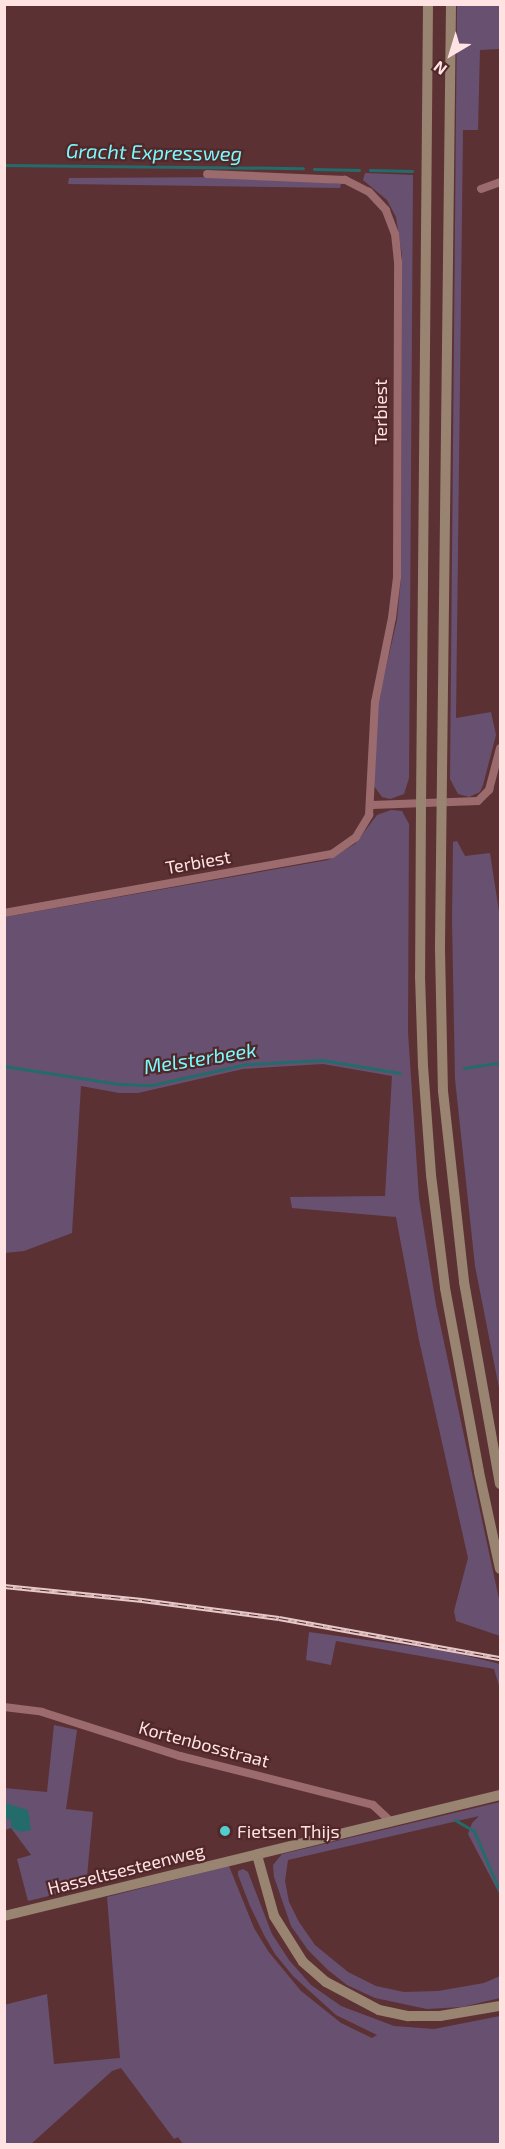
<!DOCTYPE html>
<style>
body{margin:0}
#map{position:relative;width:505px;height:2149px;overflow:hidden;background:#5c3134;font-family:"Exo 2",sans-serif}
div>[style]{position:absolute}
.green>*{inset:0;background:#685071}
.water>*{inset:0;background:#246b6c}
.stream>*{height:3px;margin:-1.5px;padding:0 1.5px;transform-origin:1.5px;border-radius:1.5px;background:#246b6c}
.minor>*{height:8px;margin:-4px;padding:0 4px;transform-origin:4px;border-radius:4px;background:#9c6b6d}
.secondary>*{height:10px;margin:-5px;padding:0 5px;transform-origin:5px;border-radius:5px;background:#998472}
.rail>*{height:5px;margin-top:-2.5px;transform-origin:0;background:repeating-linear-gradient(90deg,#51272a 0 9px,#e7c9c9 0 18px);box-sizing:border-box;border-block:2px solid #e7c9c9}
.dots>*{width:16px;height:16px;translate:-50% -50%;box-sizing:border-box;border:3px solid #51272a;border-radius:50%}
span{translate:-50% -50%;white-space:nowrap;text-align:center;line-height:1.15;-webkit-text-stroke:4.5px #51272a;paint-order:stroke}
.street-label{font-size:18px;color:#ffe3e3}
.poi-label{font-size:18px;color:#ffe3e3}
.left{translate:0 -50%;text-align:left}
.water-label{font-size:20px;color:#78fcfe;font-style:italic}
.frame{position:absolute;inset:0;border:6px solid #ffe3e3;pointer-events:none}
.north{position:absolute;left:421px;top:24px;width:60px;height:60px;-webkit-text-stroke:4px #51272a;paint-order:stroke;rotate:218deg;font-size:16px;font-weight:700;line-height:24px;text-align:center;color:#ffe3e3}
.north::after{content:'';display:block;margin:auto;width:21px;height:27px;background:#ffe3e3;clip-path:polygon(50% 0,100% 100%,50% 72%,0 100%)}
</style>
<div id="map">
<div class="green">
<i style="clip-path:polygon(457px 5px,500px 5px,499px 49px,480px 50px,478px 130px,463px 130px,456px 718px,491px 712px,496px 735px,483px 785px,480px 792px,469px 797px,458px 794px,450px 779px)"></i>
<i style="clip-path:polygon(365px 173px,413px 175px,409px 778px,404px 794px,390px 799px,382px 797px,374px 786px,377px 707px,397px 620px,401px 578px,402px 255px,396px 217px,387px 200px,363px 180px)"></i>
<i style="clip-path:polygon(238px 177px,321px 182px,341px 184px,340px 188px,68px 184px,69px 178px)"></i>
<i style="clip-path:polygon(391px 810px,402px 811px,409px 824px,408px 1032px,419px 1198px,436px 1305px,500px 1604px,500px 1636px,456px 1621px,454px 1611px,468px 1558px,419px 1340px,396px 1217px,292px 1208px,290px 1197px,385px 1196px,392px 1076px,323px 1064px,243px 1069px,138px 1093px,119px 1093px,81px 1086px,72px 1233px,24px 1251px,5px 1253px,5px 917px,328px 860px,355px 844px,377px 815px)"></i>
<i style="clip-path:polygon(457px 841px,465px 856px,490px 853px,500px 918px,500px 1393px,475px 1266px,455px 1079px,452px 920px,453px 842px)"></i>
<i style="clip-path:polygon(309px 1632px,447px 1651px,500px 1664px,500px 1689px,494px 1669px,336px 1641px,331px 1665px,306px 1660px)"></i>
<i style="clip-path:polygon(54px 1725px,77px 1730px,66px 1809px,93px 1812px,86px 1887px,28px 1901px,17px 1859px,31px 1855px,11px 1828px,5px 1830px,4px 1788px,47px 1792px)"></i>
<i style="clip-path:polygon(500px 1802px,500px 1895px,468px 1834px,472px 1823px,479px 1816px,288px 1860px,285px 1881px,289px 1902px,299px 1922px,315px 1945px,348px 1972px,376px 1986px,404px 1992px,438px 1991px,484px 1983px,500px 1976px,500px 1998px,462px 2007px,427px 2009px,375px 1998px,347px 1985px,328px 1970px,308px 1950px,291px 1926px,274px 1877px,273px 1865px,282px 1854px)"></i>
<i style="clip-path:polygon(229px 1866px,254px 1928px,268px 1951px,301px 1991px,341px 2023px,372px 2038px,377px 2035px,336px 2015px,293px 1976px,275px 1954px,264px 1935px,250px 1906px,238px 1875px,238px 1871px,243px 1869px,248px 1872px,272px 1934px,289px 1960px,311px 1985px,341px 2006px,394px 2026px,434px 2029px,500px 2016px,500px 2144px,183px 2144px,178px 2137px,174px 2139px,121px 2068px,112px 2071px,31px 2144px,5px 2144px,4px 2005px,47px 1994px,54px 2064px,120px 2058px,107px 1897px)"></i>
</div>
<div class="water">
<i style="clip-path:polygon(5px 1803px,28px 1810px,31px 1830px,21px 1832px,11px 1828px,11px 1820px,5px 1818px)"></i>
</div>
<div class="stream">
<i style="left:4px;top:165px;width:299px;rotate:0.6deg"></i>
<i style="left:314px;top:169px;width:45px;rotate:1.3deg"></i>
<i style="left:370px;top:170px;width:42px;rotate:1.4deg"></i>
<i style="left:4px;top:1066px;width:116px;rotate:8.9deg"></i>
<i style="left:119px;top:1084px;width:33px;rotate:2deg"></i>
<i style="left:152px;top:1085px;width:97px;rotate:-12.5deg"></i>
<i style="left:247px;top:1064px;width:75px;rotate:-3.1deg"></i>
<i style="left:322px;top:1060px;width:79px;rotate:9.5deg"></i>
<i style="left:464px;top:1068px;width:36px;rotate:-9deg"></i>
<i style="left:455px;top:1820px;width:22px;rotate:30deg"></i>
<i style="left:474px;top:1831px;width:66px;rotate:66.9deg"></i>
</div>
<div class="minor">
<i style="left:481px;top:189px;width:20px;rotate:-20deg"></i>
<i style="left:372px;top:805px;width:106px;rotate:-2.2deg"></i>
<i style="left:478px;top:801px;width:16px;rotate:-45deg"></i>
<i style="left:489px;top:790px;width:43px;rotate:-75.3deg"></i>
<i style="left:4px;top:913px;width:333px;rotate:-10.2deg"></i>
<i style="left:332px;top:854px;width:29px;rotate:-35deg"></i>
<i style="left:356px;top:837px;width:26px;rotate:-59deg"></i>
<i style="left:369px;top:815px;width:113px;rotate:-87deg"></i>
<i style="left:375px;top:702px;width:86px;rotate:-78.6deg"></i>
<i style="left:392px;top:618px;width:41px;rotate:-83deg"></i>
<i style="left:397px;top:577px;width:315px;rotate:-89.8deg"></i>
<i style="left:398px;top:262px;width:28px;rotate:-96deg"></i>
<i style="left:395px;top:234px;width:26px;rotate:-111deg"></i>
<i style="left:386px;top:210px;width:25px;rotate:-133deg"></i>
<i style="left:369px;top:192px;width:27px;rotate:-153deg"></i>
<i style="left:345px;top:180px;width:138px;rotate:-177.5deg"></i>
<i style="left:4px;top:1707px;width:38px;rotate:7deg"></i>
<i style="left:42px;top:1712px;width:145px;rotate:17.7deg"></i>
<i style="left:180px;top:1756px;width:199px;rotate:14.2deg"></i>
<i style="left:373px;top:1805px;width:25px;rotate:43deg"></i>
</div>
<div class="secondary">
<i style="left:428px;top:4px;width:799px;rotate:90.5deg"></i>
<i style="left:421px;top:803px;width:173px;rotate:90.3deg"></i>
<i style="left:420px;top:976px;width:90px;rotate:88.1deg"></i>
<i style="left:423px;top:1066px;width:109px;rotate:85.8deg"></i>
<i style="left:431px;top:1175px;width:114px;rotate:82.9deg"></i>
<i style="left:445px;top:1288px;width:187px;rotate:79.5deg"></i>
<i style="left:479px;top:1472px;width:99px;rotate:77.8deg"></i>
<i style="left:451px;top:4px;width:946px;rotate:90.67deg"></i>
<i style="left:440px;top:950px;width:141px;rotate:88.8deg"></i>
<i style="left:443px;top:1091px;width:192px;rotate:83.7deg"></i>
<i style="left:464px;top:1282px;width:205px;rotate:79.9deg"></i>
<i style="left:257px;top:1855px;width:63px;rotate:74.4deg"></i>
<i style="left:274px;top:1916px;width:54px;rotate:57.8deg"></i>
<i style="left:303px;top:1962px;width:30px;rotate:41deg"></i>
<i style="left:326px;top:1982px;width:60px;rotate:27.8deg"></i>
<i style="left:379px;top:2010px;width:30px;rotate:12deg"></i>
<i style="left:408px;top:2016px;width:32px"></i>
<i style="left:440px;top:2016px;width:61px;rotate:-9.5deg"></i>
<i style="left:4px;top:1916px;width:511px;rotate:-13.71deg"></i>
</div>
<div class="rail">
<i style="left:4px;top:1586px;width:139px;rotate:5.8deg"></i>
<i style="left:142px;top:1600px;width:138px;rotate:7.5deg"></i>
<i style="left:279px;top:1618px;width:225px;rotate:10.3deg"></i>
</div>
<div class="dots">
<i style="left:225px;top:1831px;background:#52cdce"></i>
</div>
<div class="street-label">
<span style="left:380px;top:412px;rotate:-90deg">Terbiest</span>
<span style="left:198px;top:862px;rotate:-10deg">Terbiest</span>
<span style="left:204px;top:1744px;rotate:15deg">Kortenbosstraat</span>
<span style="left:126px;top:1869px;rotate:-14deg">Hasseltsesteenweg</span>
</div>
<div class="poi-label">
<span class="left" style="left:237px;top:1831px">Fietsen Thijs</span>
</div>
<div class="water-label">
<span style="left:154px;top:152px;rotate:1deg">Gracht Expressweg</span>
<span style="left:200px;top:1058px;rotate:-9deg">Melsterbeek</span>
</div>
<div class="frame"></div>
<div class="north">N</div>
</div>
